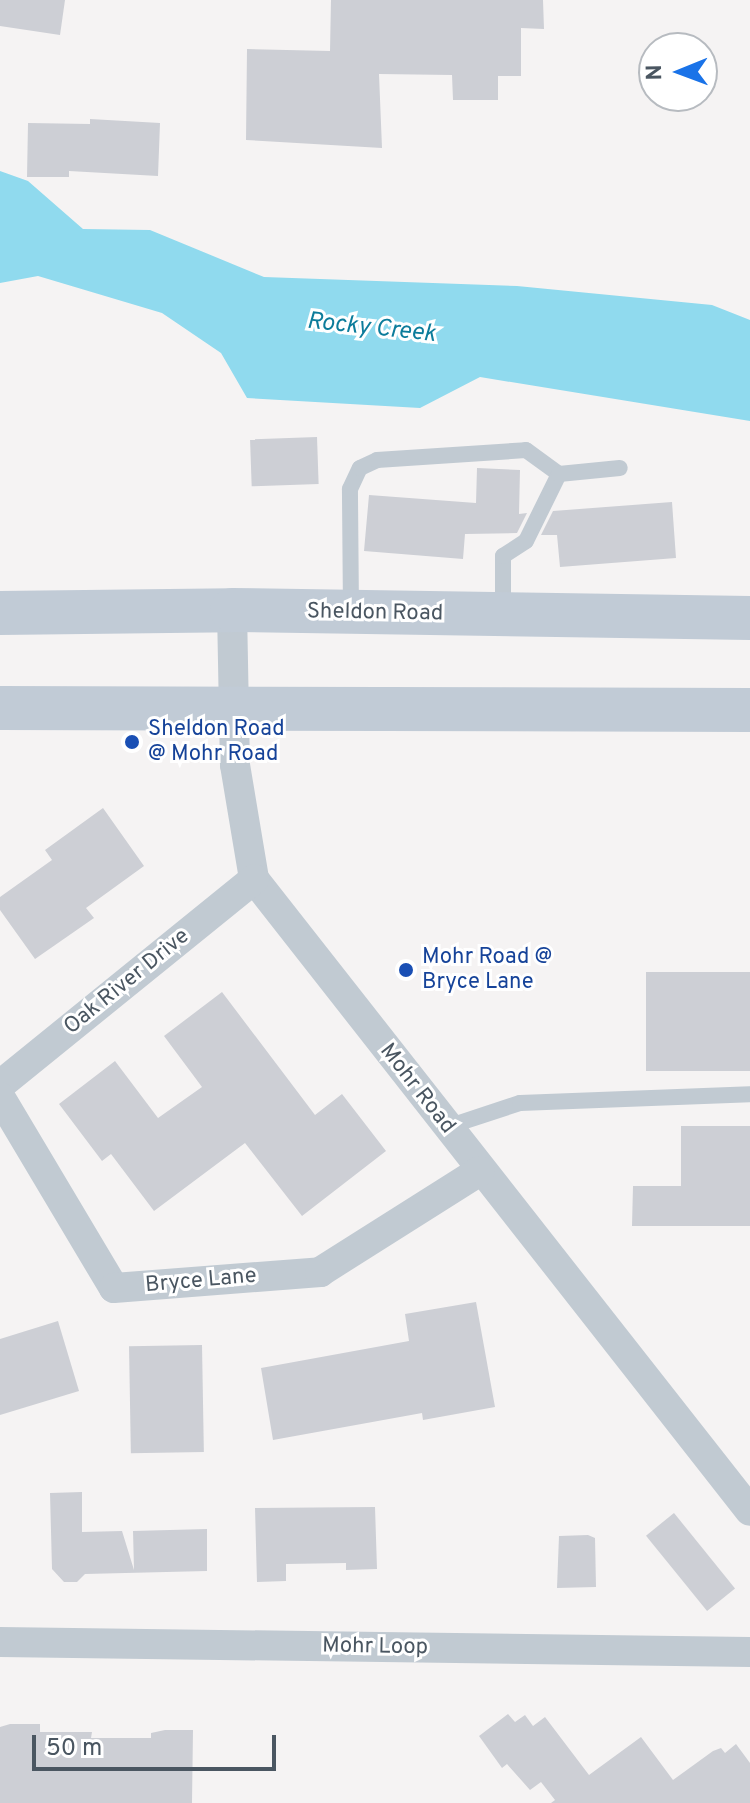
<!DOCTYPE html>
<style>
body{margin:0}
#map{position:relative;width:750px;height:1803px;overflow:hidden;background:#f5f3f3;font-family:Overpass,sans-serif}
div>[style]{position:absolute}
.water>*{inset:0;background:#90daee}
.building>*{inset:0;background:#cdcfd5;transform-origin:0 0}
.service>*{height:16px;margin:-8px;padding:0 8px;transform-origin:8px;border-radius:8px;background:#c1cad2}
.minor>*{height:30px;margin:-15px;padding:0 15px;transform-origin:15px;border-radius:15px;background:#c1cad2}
.secondary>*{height:44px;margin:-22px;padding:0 22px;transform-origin:22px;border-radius:22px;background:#c1cbd6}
.dots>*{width:22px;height:22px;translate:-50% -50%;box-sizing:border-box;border:4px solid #fff;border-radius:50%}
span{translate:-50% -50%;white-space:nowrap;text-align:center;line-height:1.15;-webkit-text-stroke:6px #fff;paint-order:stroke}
.street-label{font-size:22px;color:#4a5661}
.transit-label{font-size:22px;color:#164399}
.left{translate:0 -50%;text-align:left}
.water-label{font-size:24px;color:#0c7c9b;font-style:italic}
.north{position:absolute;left:638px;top:32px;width:80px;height:80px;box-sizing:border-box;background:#fff;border:2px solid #b7bbc0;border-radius:50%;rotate:269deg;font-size:22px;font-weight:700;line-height:32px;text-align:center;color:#4a5661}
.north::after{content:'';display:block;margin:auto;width:28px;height:36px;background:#1a73e8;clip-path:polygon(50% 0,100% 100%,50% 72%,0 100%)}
.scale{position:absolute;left:32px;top:1735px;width:244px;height:36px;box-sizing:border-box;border:4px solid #4a5661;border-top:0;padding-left:10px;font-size:24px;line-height:28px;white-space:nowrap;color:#4a5661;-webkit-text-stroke:6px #fff;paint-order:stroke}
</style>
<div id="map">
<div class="water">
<i style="clip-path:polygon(0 171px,28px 181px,83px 229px,150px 230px,264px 277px,517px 286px,712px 305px,750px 320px,750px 421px,480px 377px,420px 408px,247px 398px,221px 353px,162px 313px,38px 276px,0 283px)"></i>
</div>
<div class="building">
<i style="clip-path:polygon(0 0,65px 0,60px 35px,0 26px)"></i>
<i style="clip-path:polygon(331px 0,543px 0,544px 29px,521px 28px,521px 76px,498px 76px,498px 100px,453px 100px,452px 75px,379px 74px,382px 148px,246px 140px,247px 49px,330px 51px)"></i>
<i style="clip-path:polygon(90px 119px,160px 123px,158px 176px,69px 171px,69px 177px,27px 177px,28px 123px,90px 124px)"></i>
<i style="left:317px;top:437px;width:47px;height:67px;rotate:88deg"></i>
<i style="clip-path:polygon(477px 468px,520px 470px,519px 514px,527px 513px,517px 533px,465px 534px,463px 559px,364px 551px,369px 495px,476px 503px)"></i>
<i style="clip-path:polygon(672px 502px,676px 558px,560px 567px,557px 535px,541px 535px,553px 511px)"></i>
<i style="clip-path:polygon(103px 808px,144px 866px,86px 908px,94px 918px,35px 959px,0 910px,0 897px,52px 860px,45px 850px)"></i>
<i style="left:646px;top:972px;width:104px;height:99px"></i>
<i style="clip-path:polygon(222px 992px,315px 1115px,342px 1094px,386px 1151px,302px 1216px,245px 1143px,154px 1211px,111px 1154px,102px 1161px,59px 1104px,115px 1061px,158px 1118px,202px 1087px,164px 1036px)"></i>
<i style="clip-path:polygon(681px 1126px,750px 1126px,750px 1226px,632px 1226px,633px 1186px,681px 1186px)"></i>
<i style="clip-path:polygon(476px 1302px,495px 1407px,423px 1420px,422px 1413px,273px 1440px,261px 1368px,409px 1341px,405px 1314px)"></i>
<i style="clip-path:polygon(58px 1321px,79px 1391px,0 1415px,0 1339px)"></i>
<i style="left:202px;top:1345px;width:107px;height:73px;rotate:89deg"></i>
<i style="clip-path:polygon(82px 1492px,82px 1532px,122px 1531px,134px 1570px,133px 1531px,207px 1529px,207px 1571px,85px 1574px,77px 1582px,64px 1582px,52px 1569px,50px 1493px)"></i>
<i style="clip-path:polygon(375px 1507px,377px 1569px,346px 1570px,346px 1563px,286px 1564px,286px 1581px,257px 1582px,255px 1508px)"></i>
<i style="left:674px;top:1513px;width:97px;height:36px;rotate:51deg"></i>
<i style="clip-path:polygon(588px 1535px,595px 1538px,596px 1587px,557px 1588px,559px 1536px)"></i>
<i style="clip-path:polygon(508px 1714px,515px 1722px,525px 1715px,533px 1726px,545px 1717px,589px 1775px,641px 1737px,673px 1780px,713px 1751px,721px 1748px,725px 1753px,736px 1744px,750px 1763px,750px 1803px,551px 1803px,555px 1800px,541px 1782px,530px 1790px,507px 1764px,502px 1768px,479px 1736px)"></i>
<i style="clip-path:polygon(10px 1724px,40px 1724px,40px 1732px,92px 1732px,91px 1738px,151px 1738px,151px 1733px,165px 1730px,193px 1730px,192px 1803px,0 1803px,0 1727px)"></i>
</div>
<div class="service">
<i style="left:351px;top:612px;width:123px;rotate:-90.5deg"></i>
<i style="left:350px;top:489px;width:23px;rotate:-65deg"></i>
<i style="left:360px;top:468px;width:19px;rotate:-25deg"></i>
<i style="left:377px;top:460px;width:149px;rotate:-3.8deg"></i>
<i style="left:526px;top:450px;width:41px;rotate:36deg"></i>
<i style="left:503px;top:614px;width:58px;rotate:-90deg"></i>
<i style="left:503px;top:556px;width:27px;rotate:-33deg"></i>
<i style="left:526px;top:541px;width:75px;rotate:-63.8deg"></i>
<i style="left:559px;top:474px;width:61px;rotate:-5.6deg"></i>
<i style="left:447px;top:1127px;width:77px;rotate:-18.2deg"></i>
<i style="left:520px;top:1103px;width:230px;rotate:-2.2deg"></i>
</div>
<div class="minor">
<i style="left:232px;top:610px;width:155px;rotate:88.9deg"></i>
<i style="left:235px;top:765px;width:116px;rotate:80.5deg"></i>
<i style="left:254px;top:879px;width:803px;rotate:51.87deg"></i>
<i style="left:0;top:1085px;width:327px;rotate:-39deg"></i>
<i style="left:0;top:1097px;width:222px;rotate:59.2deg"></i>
<i style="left:114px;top:1288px;width:207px;rotate:-4.4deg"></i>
<i style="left:320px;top:1272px;width:189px;rotate:-32.3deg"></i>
<i style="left:0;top:1642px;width:750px;rotate:0.76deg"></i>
</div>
<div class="secondary">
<i style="left:0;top:613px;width:232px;rotate:-0.7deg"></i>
<i style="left:232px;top:610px;width:518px;rotate:0.88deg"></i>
<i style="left:0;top:708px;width:750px;rotate:0.15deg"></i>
</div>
<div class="dots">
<i style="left:132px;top:742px;background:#1a4fb4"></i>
<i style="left:406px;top:970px;background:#1a4fb4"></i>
</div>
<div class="street-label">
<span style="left:375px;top:613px;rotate:1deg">Sheldon Road</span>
<span style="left:127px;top:982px;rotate:-39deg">Oak River Drive</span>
<span style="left:417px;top:1089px;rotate:52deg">Mohr Road</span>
<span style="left:201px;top:1281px;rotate:-5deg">Bryce Lane</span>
<span style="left:375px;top:1647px;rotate:1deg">Mohr Loop</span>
</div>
<div class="transit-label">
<span class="left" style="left:148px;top:742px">Sheldon Road<br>@ Mohr Road</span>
<span class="left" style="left:422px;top:970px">Mohr Road @<br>Bryce Lane</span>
</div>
<div class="water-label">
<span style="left:371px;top:329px;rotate:6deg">Rocky Creek</span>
</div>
<div class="north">N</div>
<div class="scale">50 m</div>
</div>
